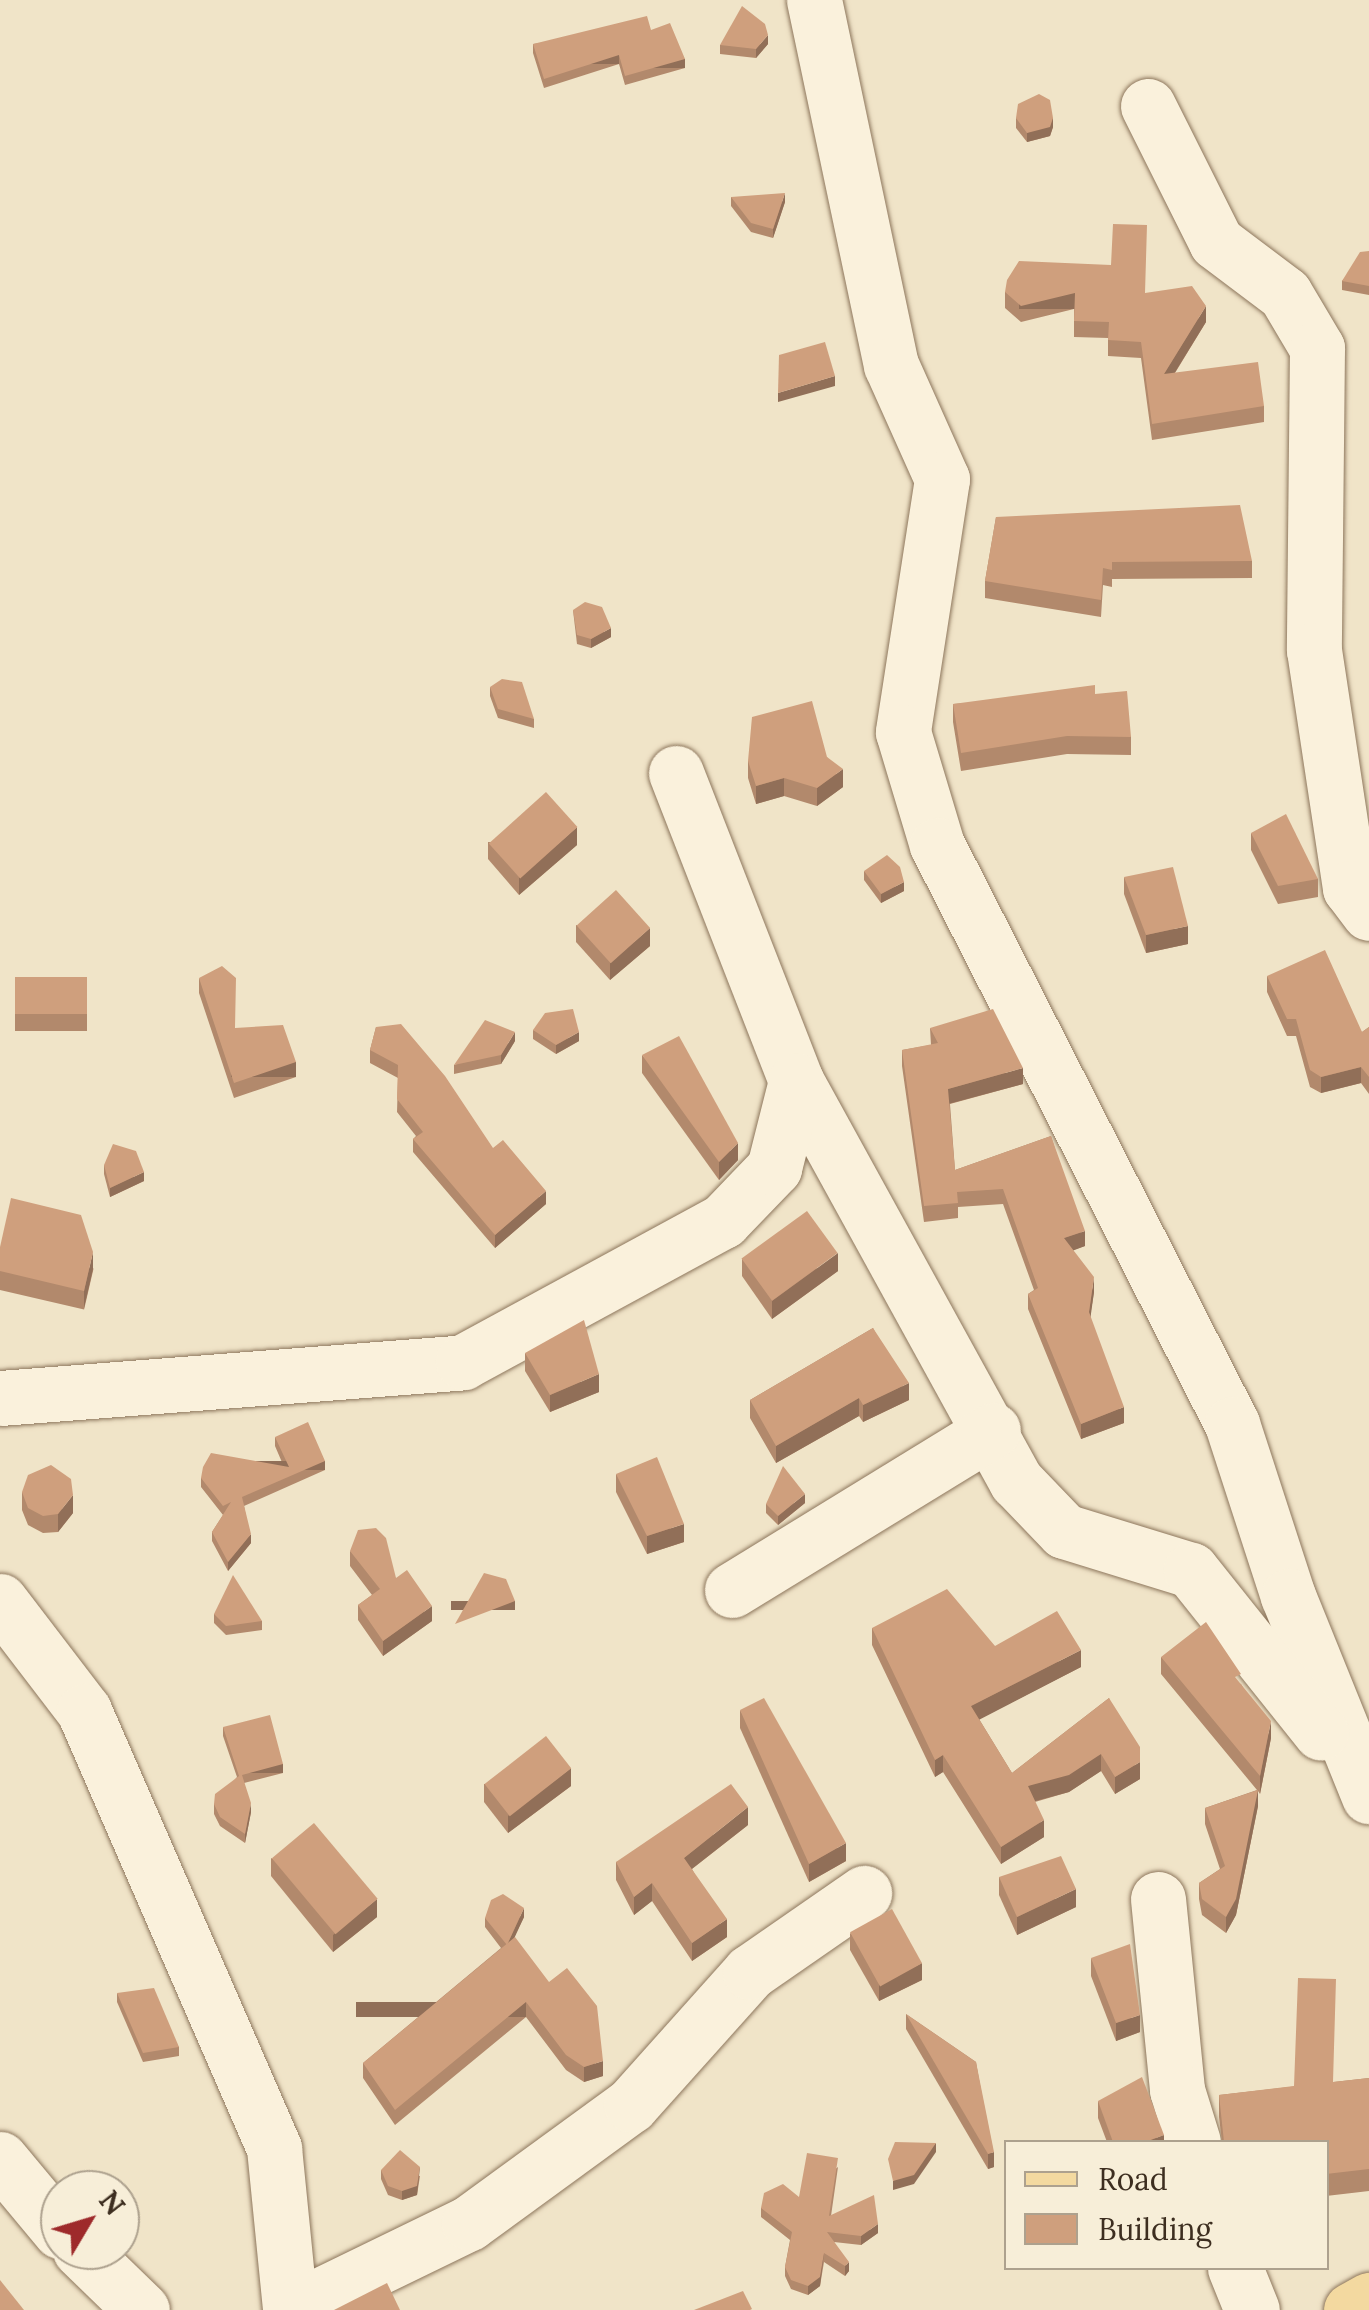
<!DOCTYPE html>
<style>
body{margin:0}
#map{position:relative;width:1369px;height:2310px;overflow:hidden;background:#f0e4c8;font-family:Lora,serif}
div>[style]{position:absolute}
.roads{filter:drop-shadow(0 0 2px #8d765c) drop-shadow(0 0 2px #8d765c)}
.minor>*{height:55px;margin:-27.5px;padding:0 27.5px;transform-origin:27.5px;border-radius:27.5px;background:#faf1dc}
.major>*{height:55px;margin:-27.5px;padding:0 27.5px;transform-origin:27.5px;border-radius:27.5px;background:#f3d9a0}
.wall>*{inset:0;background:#b2896c;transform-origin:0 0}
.shaded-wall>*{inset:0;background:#916f58;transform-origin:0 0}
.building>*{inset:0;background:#cf9f7d;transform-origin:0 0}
span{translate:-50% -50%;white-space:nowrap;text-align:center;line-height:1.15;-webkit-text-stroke:9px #f7eed8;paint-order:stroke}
.legend{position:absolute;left:1004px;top:2140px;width:325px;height:130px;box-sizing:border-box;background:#f7eed8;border:2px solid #ada18e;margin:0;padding:12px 18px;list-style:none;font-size:30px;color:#3d2e20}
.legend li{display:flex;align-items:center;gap:20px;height:50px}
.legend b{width:50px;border:2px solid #ada18e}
.north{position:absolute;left:40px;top:2170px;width:100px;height:100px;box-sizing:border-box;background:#f7eed8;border:2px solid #ada18e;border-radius:50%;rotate:52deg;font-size:28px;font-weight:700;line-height:40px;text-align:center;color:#3d2e20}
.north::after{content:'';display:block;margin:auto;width:35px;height:45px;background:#9e2a2b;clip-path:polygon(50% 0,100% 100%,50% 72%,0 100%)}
</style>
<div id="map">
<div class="roads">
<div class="minor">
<i style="left:814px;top:0;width:373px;rotate:78.1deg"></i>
<i style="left:891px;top:365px;width:125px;rotate:65.9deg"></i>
<i style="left:942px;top:479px;width:256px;rotate:98.8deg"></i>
<i style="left:903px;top:732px;width:118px;rotate:73.3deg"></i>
<i style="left:937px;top:845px;width:650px;rotate:63deg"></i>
<i style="left:1232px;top:1424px;width:181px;rotate:72deg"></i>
<i style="left:1288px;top:1596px;width:216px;rotate:68deg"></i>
<i style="left:1148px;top:106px;width:152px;rotate:63.4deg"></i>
<i style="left:1216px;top:242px;width:86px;rotate:37deg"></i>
<i style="left:1285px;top:294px;width:63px;rotate:59.3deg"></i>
<i style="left:1317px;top:348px;width:302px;rotate:90.6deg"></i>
<i style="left:1314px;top:650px;width:241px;rotate:81.4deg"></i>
<i style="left:1350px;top:888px;width:31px;rotate:53deg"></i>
<i style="left:676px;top:773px;width:331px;rotate:68.7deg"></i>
<i style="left:796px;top:1081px;width:457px;rotate:61.2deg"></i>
<i style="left:1016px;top:1481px;width:69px;rotate:46.2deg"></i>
<i style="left:1064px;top:1531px;width:133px;rotate:17.1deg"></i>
<i style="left:1191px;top:1570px;width:208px;rotate:51.4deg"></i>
<i style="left:0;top:1398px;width:464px;rotate:-4.4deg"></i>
<i style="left:463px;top:1362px;width:296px;rotate:-28.5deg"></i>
<i style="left:723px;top:1221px;width:74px;rotate:-46.1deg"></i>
<i style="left:774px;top:1168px;width:90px;rotate:-75.8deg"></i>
<i style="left:732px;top:1590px;width:306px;rotate:-31.5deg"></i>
<i style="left:0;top:1601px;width:138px;rotate:52.6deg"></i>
<i style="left:84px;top:1711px;width:477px;rotate:66.5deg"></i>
<i style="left:274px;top:2148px;width:162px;rotate:84.3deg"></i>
<i style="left:1158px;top:1899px;width:192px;rotate:84.3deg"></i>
<i style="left:1177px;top:2090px;width:54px;rotate:72.9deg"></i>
<i style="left:0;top:2159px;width:94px;rotate:50.2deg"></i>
<i style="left:80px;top:2250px;width:86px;rotate:44.1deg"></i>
<i style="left:1235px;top:2268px;width:45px;rotate:68deg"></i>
<i style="left:290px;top:2310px;width:199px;rotate:-25.9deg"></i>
<i style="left:469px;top:2223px;width:200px;rotate:-36.1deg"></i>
<i style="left:631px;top:2105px;width:178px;rotate:-48.2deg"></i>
<i style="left:750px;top:1972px;width:139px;rotate:-34.7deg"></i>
</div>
<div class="major">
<i style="left:1351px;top:2310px;width:21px;rotate:-29deg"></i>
</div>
</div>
<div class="wall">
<i style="clip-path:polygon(651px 30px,685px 68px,625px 85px,619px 64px,544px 88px,533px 53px,533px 44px)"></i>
<i style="clip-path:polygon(768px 44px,756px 58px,720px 54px,720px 45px)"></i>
<i style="clip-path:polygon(1016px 118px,1053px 127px,1050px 136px,1027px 142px,1016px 128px)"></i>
<i style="clip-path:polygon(731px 197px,785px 202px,773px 238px,751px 232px,731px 206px)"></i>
<i style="clip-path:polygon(1369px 251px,1369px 295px,1342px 290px,1342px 281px)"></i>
<i style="clip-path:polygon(1005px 292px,1145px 293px,1206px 322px,1175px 373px,1264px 406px,1264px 422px,1152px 440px,1141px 358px,1108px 356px,1108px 338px,1074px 337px,1074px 309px,1021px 322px,1005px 308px)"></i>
<i style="clip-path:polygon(996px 517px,1252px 561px,1252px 578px,1112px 579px,1112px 587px,1103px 585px,1101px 617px,985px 598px,985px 581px)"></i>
<i style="clip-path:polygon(573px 610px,611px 637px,591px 648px,577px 644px)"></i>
<i style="clip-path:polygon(490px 687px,534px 719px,534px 728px,498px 718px,490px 696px)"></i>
<i style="clip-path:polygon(1095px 694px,1131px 737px,1131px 755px,1067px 754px,961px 771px,953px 722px,953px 704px)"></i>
<i style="clip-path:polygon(827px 757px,843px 787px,817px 806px,784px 796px,756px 804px,748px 778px,748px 761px)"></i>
<i style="clip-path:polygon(1251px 833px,1318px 879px,1318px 897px,1278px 904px,1251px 850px)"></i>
<i style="clip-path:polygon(488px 842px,577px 845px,519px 895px,488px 859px)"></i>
<i style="clip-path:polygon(864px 871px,904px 891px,881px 903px,864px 880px)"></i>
<i style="clip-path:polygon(1124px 877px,1188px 944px,1146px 953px,1124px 894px)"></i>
<i style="clip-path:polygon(576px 925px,650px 946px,610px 980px,576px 942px)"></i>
<i style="clip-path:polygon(1267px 976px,1362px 1032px,1369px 1027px,1369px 1094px,1361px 1083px,1321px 1093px,1310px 1087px,1296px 1036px,1287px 1036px,1267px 992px)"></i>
<i style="left:15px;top:977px;width:72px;height:54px"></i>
<i style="clip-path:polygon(199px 978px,235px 1028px,296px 1077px,234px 1098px,199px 993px)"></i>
<i style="clip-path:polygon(376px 1027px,546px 1204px,495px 1248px,413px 1152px,413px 1139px,416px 1136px,397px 1112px,398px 1078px,370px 1063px,370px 1050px)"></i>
<i style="clip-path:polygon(930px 1028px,1023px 1084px,950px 1104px,955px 1170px,1051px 1136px,1085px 1246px,1073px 1250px,1094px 1292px,1090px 1317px,1124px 1423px,1081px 1439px,1028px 1309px,1028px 1294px,1034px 1290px,1003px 1204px,958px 1207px,958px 1218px,924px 1222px,902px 1066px,902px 1050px,931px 1045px)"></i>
<i style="clip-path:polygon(533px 1030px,579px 1041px,556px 1054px,533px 1039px)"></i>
<i style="clip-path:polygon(515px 1041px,501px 1064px,454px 1074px,454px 1065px)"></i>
<i style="clip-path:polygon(642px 1055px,738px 1160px,719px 1180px,642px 1073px)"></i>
<i style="clip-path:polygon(104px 1165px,144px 1181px,110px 1197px,104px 1174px)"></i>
<i style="left:0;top:1247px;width:96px;height:42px;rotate:13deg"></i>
<i style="clip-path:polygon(742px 1259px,838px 1271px,772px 1319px,742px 1276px)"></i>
<i style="clip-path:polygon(873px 1328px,909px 1400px,863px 1422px,859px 1416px,776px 1463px,750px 1418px,750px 1400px)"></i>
<i style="clip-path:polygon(525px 1353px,599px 1392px,550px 1412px,525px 1371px)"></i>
<i style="clip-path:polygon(275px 1437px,325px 1470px,244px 1506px,251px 1543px,228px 1571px,212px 1541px,212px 1532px,223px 1515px,201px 1487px,201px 1478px,284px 1467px,275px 1446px)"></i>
<i style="clip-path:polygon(616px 1474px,684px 1542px,647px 1554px,616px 1492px)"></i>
<i style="clip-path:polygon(22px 1492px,73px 1513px,58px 1532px,43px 1533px,28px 1525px,22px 1510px)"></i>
<i style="clip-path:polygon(805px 1503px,778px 1525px,766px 1513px,766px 1504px)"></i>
<i style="clip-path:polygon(350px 1551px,396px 1578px,432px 1621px,383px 1656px,358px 1620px,358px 1605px,372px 1595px,350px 1566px)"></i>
<i style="clip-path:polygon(214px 1614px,262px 1621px,262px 1630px,226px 1635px,214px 1623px)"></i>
<i style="clip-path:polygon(872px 1628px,995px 1646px,1081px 1667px,979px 1719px,1012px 1773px,1109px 1698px,1140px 1779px,1115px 1794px,1101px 1771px,1069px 1792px,1035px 1802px,1044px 1837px,1001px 1864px,943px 1772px,935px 1777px,872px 1645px)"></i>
<i style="clip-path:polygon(1161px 1657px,1241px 1684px,1271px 1738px,1260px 1794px,1258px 1791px,1258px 1806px,1236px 1915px,1226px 1933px,1202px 1915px,1199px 1899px,1199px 1883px,1220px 1869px,1205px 1824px,1205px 1808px,1257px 1790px,1161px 1674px)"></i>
<i style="clip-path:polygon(740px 1710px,846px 1861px,809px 1882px,740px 1728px)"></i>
<i style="clip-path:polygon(223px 1727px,283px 1773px,244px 1783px,251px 1812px,245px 1843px,220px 1826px,214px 1814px,214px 1804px,237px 1777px,223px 1736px)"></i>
<i style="clip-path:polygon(484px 1784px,571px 1786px,508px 1833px,484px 1802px)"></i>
<i style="clip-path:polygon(748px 1825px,692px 1869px,727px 1937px,692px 1961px,652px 1901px,634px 1915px,616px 1880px,616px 1862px)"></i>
<i style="clip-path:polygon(271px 1858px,377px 1917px,333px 1952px,271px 1876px)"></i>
<i style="clip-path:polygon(999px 1877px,1076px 1907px,1017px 1935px,999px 1895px)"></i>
<i style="clip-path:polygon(524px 1917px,514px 1937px,603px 2076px,584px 2082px,566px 2070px,526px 2017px,395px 2125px,363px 2078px,363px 2063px,501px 1948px,485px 1927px,485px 1918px)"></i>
<i style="clip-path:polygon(850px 1933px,922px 1980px,879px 2001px,850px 1950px)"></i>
<i style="clip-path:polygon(1091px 1958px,1140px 2032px,1116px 2041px,1091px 1976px)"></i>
<i style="clip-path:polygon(117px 1993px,179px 2047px,179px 2056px,143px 2062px,117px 2002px)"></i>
<i style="clip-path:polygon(906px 2014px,976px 2062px,994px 2167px,988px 2169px,906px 2029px)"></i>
<i style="clip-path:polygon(1369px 2078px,1369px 2191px,1326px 2196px,1326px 2142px,1222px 2142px,1219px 2117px,1219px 2095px)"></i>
<i style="clip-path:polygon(1098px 2101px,1164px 2142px,1107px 2142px,1098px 2118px)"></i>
<i style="clip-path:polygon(838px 2167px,831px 2216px,878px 2233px,861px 2245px,834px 2242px,849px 2271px,845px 2276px,824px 2262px,820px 2286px,808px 2295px,791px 2289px,785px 2276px,785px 2267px,790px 2240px,761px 2217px,761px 2208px,799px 2197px)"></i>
<i style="clip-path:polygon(381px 2170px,420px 2176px,417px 2195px,402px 2200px,388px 2195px,381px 2179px)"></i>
</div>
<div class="shaded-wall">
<i style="clip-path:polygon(768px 35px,768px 44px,756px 58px,756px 49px)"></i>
<i style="left:619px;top:55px;width:9px;height:79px;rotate:90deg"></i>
<i style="left:685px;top:59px;width:9px;height:62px;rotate:90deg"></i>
<i style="clip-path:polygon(1053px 118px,1053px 127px,1050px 136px,1027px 142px,1027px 133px)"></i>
<i style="clip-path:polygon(785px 193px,785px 202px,773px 238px,773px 229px)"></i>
<i style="left:1075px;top:293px;width:16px;height:56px;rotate:90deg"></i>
<i style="clip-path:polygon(1206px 306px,1206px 322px,1164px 390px,1164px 374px)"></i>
<i style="clip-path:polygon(835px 376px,835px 386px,778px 402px,778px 393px)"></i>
<i style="clip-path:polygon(611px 628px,611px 637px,591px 648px,591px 639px)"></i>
<i style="clip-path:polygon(843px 769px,843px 787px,817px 806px,817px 788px)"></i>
<i style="clip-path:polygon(784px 778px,784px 796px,756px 804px,756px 786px)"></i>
<i style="clip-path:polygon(577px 827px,577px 845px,519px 895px,519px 878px)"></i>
<i style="clip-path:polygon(904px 882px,904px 891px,881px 903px,881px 894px)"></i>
<i style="clip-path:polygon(1188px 926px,1188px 944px,1146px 953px,1146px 935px)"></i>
<i style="clip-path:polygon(650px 928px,650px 946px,610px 980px,610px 963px)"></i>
<i style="clip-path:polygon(515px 1032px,515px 1041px,501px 1064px,501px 1055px)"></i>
<i style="clip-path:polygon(579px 1032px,579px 1041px,556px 1054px,556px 1045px)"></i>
<i style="left:296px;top:1062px;width:15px;height:65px;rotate:90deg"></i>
<i style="clip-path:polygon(1361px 1067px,1361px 1083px,1321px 1093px,1321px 1077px)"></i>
<i style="clip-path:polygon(1023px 1068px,1023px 1084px,948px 1104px,948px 1089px)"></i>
<i style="clip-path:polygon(738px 1143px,738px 1160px,719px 1180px,719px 1162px)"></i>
<i style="clip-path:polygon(144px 1172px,144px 1181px,110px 1197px,110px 1188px)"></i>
<i style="clip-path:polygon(546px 1191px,546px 1204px,495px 1248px,495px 1235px)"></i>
<i style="clip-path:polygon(1085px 1231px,1085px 1246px,1064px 1254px,1064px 1238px)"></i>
<i style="clip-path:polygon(93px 1252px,93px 1269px,84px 1308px,84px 1291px)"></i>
<i style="clip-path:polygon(838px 1253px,838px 1271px,772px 1319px,772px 1301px)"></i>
<i style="clip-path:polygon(1094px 1277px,1094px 1292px,1089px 1328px,1089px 1312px)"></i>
<i style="clip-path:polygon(599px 1374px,599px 1392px,550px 1412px,550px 1395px)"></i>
<i style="clip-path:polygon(909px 1383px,909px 1400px,863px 1422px,863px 1405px)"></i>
<i style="clip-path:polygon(859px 1398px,859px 1416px,776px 1463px,776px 1446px)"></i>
<i style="clip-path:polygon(1124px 1407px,1124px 1423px,1081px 1439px,1081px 1424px)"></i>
<i style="left:325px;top:1461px;width:9px;height:90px;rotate:90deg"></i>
<i style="clip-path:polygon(805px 1494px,805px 1503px,778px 1525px,778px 1516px)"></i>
<i style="clip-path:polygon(73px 1495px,73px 1513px,58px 1532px,58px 1514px)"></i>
<i style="clip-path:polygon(684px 1524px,684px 1542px,647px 1554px,647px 1536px)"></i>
<i style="clip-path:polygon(251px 1534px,251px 1543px,228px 1571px,228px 1562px)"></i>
<i style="left:515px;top:1601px;width:9px;height:64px;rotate:90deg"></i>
<i style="clip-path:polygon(432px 1606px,432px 1621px,383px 1656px,383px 1641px)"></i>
<i style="clip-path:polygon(1081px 1650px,1081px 1667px,971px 1724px,971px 1706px)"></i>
<i style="clip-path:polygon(1271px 1721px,1271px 1738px,1260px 1794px,1260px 1776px)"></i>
<i style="clip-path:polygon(1101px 1754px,1101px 1771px,1069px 1792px,1028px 1803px,1028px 1786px)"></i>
<i style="clip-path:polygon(943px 1755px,943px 1772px,935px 1777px,935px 1760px)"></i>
<i style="clip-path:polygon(1140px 1762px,1140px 1779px,1115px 1794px,1115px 1777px)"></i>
<i style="left:283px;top:1764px;width:9px;height:42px;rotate:90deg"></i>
<i style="clip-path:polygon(571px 1768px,571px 1786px,508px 1833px,508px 1816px)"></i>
<i style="clip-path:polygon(1258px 1790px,1258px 1806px,1236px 1915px,1226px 1933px,1226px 1917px)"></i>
<i style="clip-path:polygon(251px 1803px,251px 1812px,245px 1843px,245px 1834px)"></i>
<i style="clip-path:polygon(748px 1807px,748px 1825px,684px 1875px,684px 1858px)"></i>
<i style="clip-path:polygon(1044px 1820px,1044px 1837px,1001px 1864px,1001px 1847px)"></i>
<i style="clip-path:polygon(846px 1843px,846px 1861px,809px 1882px,809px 1864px)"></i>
<i style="clip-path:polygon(652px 1883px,652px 1901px,634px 1915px,634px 1897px)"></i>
<i style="clip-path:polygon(1076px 1889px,1076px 1907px,1017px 1935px,1017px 1917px)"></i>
<i style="clip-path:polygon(377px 1899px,377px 1917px,333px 1952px,333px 1935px)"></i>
<i style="clip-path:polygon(524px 1908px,524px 1917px,507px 1954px,507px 1945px)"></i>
<i style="clip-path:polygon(727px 1919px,727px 1937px,692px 1961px,692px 1943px)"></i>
<i style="clip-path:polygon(922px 1963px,922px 1980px,879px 2001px,879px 1984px)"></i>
<i style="left:526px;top:2002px;width:15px;height:170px;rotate:90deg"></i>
<i style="clip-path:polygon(1140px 2015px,1140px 2032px,1116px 2041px,1116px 2023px)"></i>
<i style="clip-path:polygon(603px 2061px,603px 2076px,584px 2082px,584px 2067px)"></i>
<i style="clip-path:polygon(1164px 2135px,1164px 2142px,1145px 2142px)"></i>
<i style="clip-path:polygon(936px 2143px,936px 2152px,914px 2184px,893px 2190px,893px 2181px)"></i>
<i style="clip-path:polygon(994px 2152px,994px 2167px,988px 2169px,988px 2154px)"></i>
<i style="clip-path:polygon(420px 2167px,417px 2195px,402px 2200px,402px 2191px)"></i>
<i style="clip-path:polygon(878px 2224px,878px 2233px,861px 2245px,861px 2236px)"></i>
<i style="clip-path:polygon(824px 2253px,820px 2286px,808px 2295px,808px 2286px)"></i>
<i style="clip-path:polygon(849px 2262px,849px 2271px,845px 2276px,845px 2266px)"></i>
</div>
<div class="building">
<i style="clip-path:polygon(742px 6px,765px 24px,768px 35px,756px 49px,720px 45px)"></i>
<i style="clip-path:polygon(647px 16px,651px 30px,670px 23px,685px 59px,625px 76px,619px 55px,544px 79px,533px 44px)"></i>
<i style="clip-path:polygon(1039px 94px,1050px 100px,1053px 118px,1050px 127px,1027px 133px,1016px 118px,1018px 104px)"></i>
<i style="clip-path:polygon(785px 193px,773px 229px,751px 223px,731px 197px)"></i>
<i style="clip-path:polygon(1113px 224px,1147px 225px,1145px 293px,1192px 286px,1206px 306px,1164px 374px,1258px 362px,1264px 406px,1152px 424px,1141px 342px,1108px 340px,1109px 322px,1074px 321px,1075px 293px,1021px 306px,1005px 292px,1007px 280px,1019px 261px,1111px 265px)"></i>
<i style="clip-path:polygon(1369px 251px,1369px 286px,1342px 281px,1360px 252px)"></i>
<i style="clip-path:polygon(825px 342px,835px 376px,778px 393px,779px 355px)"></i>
<i style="clip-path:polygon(1240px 505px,1252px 561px,1112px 562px,1112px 570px,1103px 568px,1101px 600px,985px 581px,996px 517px)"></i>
<i style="clip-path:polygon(585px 602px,602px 607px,611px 628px,591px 639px,577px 635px,573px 610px)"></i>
<i style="clip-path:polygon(502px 679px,522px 682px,534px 719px,498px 709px,490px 687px)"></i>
<i style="clip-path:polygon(1095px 685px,1095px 694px,1127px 691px,1131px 737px,1067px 736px,961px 753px,953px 704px)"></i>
<i style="clip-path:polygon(812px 701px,827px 757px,843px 769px,817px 788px,784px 778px,756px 786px,748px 761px,752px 717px)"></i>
<i style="left:546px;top:792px;width:47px;height:77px;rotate:48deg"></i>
<i style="clip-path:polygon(1286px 814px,1318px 879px,1278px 886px,1251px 833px)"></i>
<i style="clip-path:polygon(887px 855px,900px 867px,904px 882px,881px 894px,864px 871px)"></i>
<i style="clip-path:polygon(1173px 867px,1188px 926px,1146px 935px,1124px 877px)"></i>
<i style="left:616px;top:890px;width:51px;height:53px;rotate:48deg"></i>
<i style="clip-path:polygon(1325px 950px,1362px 1032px,1369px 1027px,1369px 1077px,1361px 1067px,1321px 1077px,1310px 1070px,1296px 1019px,1287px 1019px,1267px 976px)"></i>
<i style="clip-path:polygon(222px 966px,236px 978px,235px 1028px,283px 1025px,296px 1062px,234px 1083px,199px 978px)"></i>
<i style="left:15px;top:977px;width:72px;height:37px"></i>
<i style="clip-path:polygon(573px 1009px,579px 1032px,556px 1045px,533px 1030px,545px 1013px)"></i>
<i style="clip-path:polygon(993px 1009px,1023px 1068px,948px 1089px,955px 1170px,1051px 1136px,1085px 1231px,1064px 1238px,1094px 1277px,1089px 1312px,1124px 1407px,1081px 1424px,1028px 1294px,1038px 1288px,1003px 1189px,957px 1192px,958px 1203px,924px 1206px,902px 1050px,938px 1043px,930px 1028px)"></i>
<i style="clip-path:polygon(485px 1020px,515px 1032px,501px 1055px,454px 1065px)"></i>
<i style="clip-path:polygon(401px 1024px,445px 1076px,493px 1148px,503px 1140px,546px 1191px,495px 1235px,413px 1139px,423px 1132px,397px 1099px,398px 1065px,370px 1050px,376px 1027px)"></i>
<i style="clip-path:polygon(679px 1036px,738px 1143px,719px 1162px,642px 1055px)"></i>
<i style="clip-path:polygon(113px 1144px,136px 1151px,144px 1172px,110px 1188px,104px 1165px)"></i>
<i style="clip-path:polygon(11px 1198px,81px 1215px,93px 1252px,84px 1291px,0 1271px,0 1247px)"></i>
<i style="left:807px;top:1211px;width:52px;height:81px;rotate:54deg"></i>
<i style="clip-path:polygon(584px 1320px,599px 1374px,550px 1395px,525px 1353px)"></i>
<i style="clip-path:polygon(873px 1328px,909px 1383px,863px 1405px,859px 1398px,776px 1446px,750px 1400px)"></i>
<i style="clip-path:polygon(308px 1422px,325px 1461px,242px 1497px,251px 1534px,228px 1562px,212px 1532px,231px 1502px,223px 1506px,201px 1478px,203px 1467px,211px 1453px,289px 1467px,275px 1437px)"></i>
<i style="clip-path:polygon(657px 1457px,684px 1524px,647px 1536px,616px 1474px)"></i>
<i style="clip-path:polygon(51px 1465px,71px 1479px,73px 1495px,58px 1514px,43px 1516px,28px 1508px,22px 1492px,28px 1475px)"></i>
<i style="clip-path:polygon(783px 1466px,805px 1494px,778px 1516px,766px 1504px)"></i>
<i style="clip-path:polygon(376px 1528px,386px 1538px,396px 1578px,407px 1570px,432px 1606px,383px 1641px,358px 1605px,380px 1589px,350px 1551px,358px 1530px)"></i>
<i style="clip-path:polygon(484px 1573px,506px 1579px,515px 1601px,455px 1624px)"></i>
<i style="clip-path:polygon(233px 1575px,262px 1621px,226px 1626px,214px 1614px)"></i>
<i style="clip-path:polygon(947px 1589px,995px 1646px,1057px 1611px,1081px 1650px,971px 1706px,1012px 1773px,1109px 1698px,1140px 1747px,1140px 1762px,1115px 1777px,1101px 1754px,1069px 1775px,1028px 1786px,1044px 1820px,1001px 1847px,943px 1755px,935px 1760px,872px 1628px)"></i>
<i style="clip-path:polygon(1206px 1622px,1241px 1674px,1235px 1677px,1271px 1721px,1260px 1776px,1161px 1657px)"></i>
<i style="clip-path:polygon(764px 1698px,846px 1843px,809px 1864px,740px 1710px)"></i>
<i style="clip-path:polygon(270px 1715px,283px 1764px,242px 1775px,251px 1803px,245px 1834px,220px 1817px,214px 1804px,215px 1794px,239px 1776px,223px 1727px)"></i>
<i style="left:546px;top:1736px;width:41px;height:78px;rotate:52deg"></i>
<i style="clip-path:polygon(731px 1784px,748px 1807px,684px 1858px,727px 1919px,692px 1943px,652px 1883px,634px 1897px,616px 1862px)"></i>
<i style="clip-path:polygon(1258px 1790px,1236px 1899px,1226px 1917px,1202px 1899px,1199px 1883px,1225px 1866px,1205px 1808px)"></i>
<i style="left:314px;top:1823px;width:99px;height:55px;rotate:50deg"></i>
<i style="clip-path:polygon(1061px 1856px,1076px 1889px,1017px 1917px,999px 1877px)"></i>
<i style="clip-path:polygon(503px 1894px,524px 1908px,507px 1945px,485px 1918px,491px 1900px)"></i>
<i style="left:892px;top:1909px;width:62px;height:48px;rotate:61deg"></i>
<i style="clip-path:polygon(515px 1937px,549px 1982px,567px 1968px,597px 2006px,603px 2061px,584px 2067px,566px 2055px,526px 2002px,395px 2110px,363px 2063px)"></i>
<i style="clip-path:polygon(1130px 1944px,1140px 2015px,1116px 2023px,1091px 1958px)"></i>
<i style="clip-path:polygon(1298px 1978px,1336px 1979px,1333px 2082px,1369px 2078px,1369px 2169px,1326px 2174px,1326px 2142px,1224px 2142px,1219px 2095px,1294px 2086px)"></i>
<i style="clip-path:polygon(154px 1988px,179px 2047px,143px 2053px,117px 1993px)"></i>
<i style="clip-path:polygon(906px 2014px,976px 2062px,994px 2152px,988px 2154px)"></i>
<i style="clip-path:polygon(1142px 2077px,1164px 2135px,1145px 2142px,1113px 2142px,1098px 2101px)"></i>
<i style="clip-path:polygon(895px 2142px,936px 2143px,914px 2175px,893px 2181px,888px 2159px)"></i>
<i style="clip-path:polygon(400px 2150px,420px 2167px,417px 2186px,402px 2191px,388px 2186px,381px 2170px)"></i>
<i style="clip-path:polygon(807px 2153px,838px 2158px,829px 2216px,874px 2195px,878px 2224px,861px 2236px,827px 2232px,849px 2262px,845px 2266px,824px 2253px,820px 2277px,808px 2286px,791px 2280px,785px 2267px,792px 2232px,761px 2208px,764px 2193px,783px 2184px,799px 2197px)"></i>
<i style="clip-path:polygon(0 2280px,24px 2310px,0 2310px)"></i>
<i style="clip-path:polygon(387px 2283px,400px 2310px,334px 2310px)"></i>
<i style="clip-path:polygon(743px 2291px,752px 2309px,750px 2310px,694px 2310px)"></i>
</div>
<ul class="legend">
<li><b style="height:12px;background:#f3d9a0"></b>Road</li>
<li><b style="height:28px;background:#cf9f7d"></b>Building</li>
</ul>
<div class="north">N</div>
</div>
